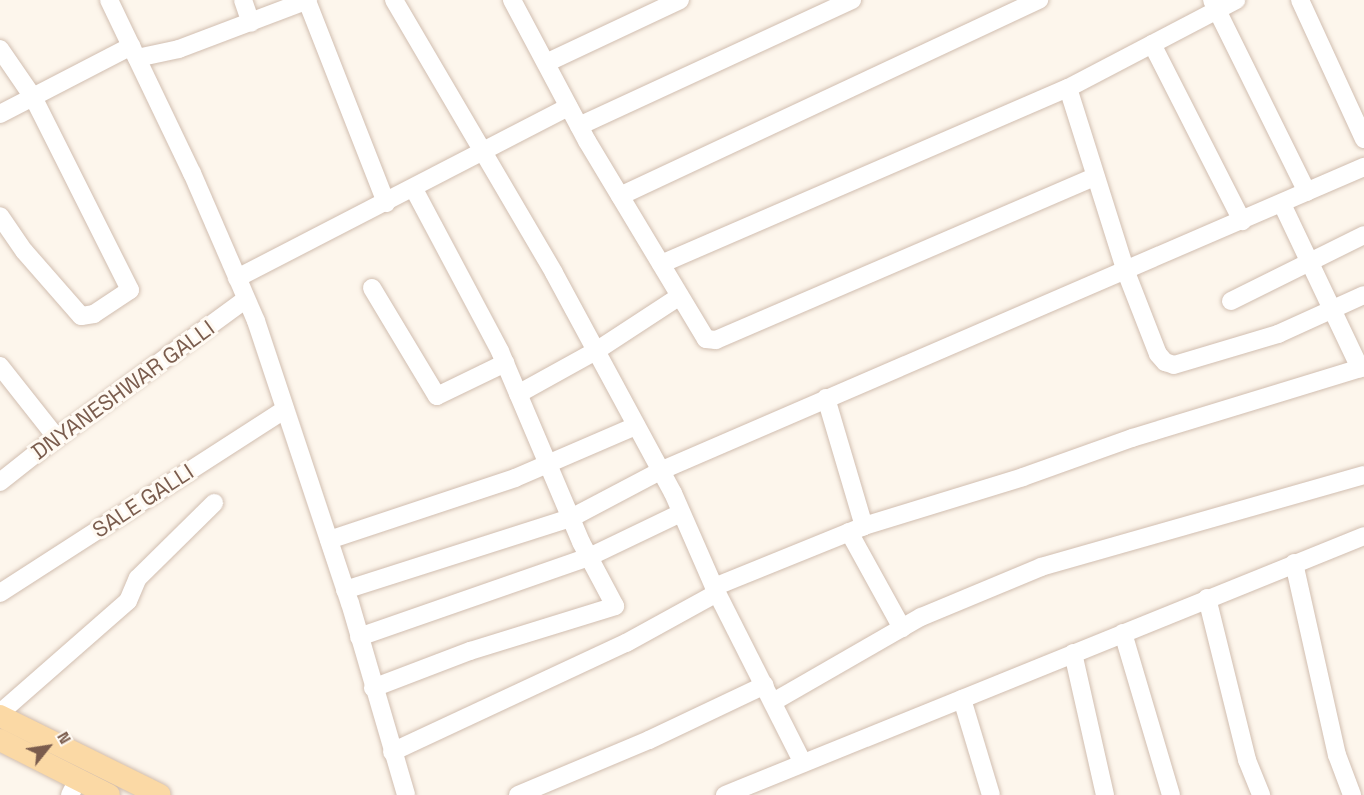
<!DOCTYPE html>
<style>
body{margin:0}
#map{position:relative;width:1364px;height:795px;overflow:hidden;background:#fdf6ec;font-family:"Space Grotesk",sans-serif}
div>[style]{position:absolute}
.roads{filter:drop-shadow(0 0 2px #d1beb0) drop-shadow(0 0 2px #d1beb0)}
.minor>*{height:18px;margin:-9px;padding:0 9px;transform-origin:9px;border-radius:9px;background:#fff}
.major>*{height:22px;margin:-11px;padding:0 11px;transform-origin:11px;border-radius:11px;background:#fbd9a5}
span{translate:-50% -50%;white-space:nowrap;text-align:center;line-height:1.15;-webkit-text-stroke:6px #fffaf3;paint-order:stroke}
.street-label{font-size:22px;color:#7a5c4d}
.north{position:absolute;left:18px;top:717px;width:60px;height:60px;-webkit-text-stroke:4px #fffaf3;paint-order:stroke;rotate:60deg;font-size:16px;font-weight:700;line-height:24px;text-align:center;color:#7a5c4d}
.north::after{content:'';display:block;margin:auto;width:21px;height:27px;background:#7a5c4d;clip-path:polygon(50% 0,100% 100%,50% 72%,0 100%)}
</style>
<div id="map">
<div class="roads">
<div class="minor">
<i style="left:109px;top:0;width:192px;rotate:64.4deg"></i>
<i style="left:192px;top:173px;width:161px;rotate:66.6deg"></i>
<i style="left:256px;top:321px;width:297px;rotate:71.6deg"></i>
<i style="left:350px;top:603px;width:200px;rotate:73.7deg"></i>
<i style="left:243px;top:0;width:24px;rotate:71deg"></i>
<i style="left:394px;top:0;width:316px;rotate:59.6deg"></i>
<i style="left:554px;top:273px;width:250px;rotate:61.6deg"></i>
<i style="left:673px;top:493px;width:103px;rotate:66.4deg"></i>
<i style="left:714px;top:587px;width:197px;rotate:63.2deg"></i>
<i style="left:512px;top:0;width:160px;rotate:62deg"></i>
<i style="left:587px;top:141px;width:231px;rotate:59deg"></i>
<i style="left:706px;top:339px;width:10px;rotate:6deg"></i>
<i style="left:716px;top:340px;width:413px;rotate:-23.3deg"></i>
<i style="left:1212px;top:0;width:214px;rotate:63.7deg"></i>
<i style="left:1300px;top:0;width:153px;rotate:65.3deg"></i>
<i style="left:307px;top:1px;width:217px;rotate:68.6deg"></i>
<i style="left:1152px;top:44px;width:199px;rotate:63deg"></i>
<i style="left:0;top:49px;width:58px;rotate:55.5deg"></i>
<i style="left:33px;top:97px;width:216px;rotate:63.3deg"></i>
<i style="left:130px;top:290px;width:43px;rotate:146.3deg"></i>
<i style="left:94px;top:314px;width:13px;rotate:171deg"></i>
<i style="left:81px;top:316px;width:86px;rotate:-131.2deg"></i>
<i style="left:24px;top:251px;width:42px;rotate:-124.4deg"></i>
<i style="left:137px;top:58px;width:43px;rotate:-12.1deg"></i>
<i style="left:179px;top:49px;width:138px;rotate:-20.8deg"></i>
<i style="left:546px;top:63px;width:148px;rotate:-25.2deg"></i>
<i style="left:1068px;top:88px;width:193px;rotate:72.5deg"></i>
<i style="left:1126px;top:272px;width:88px;rotate:68.7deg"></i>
<i style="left:1158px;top:354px;width:11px;rotate:49deg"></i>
<i style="left:1165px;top:362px;width:9px;rotate:18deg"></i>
<i style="left:1174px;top:365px;width:109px;rotate:-16.6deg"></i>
<i style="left:1278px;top:334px;width:94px;rotate:-24.4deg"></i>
<i style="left:0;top:114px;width:148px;rotate:-27.4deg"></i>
<i style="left:579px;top:126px;width:301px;rotate:-24.8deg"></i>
<i style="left:620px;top:196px;width:463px;rotate:-25.1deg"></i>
<i style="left:1282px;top:204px;width:182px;rotate:64.6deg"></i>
<i style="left:661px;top:264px;width:443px;rotate:-23.4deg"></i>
<i style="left:1068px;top:88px;width:190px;rotate:-27.6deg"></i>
<i style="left:237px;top:278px;width:373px;rotate:-27.3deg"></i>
<i style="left:372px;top:288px;width:126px;rotate:59deg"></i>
<i style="left:437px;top:396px;width:76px;rotate:-25.9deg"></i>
<i style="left:1231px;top:301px;width:148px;rotate:-26.4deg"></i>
<i style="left:0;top:366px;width:90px;rotate:51.7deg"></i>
<i style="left:518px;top:394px;width:89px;rotate:-28.9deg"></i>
<i style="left:596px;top:351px;width:100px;rotate:-33.2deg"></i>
<i style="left:826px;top:398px;width:134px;rotate:73.5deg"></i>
<i style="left:0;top:482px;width:61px;rotate:-38.4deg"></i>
<i style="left:48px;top:444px;width:245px;rotate:-36.2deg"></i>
<i style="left:849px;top:532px;width:110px;rotate:61.1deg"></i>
<i style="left:329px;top:540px;width:196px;rotate:-18.4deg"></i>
<i style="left:515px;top:478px;width:132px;rotate:-23.3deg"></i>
<i style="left:1294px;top:563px;width:197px;rotate:77.4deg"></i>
<i style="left:1337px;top:755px;width:43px;rotate:69.4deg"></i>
<i style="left:714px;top:587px;width:162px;rotate:-22.1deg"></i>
<i style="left:864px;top:526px;width:166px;rotate:-17.1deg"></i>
<i style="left:1023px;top:477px;width:116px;rotate:-19.7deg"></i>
<i style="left:1132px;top:438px;width:243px;rotate:-17deg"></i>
<i style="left:345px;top:590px;width:237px;rotate:-17.7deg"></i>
<i style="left:571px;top:518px;width:101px;rotate:-27.8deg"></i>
<i style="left:660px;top:471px;width:767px;rotate:-23.36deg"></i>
<i style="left:0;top:593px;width:339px;rotate:-32.8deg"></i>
<i style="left:1207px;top:598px;width:167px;rotate:76.1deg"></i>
<i style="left:1247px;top:760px;width:38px;rotate:68deg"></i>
<i style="left:1123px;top:633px;width:169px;rotate:73.5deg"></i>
<i style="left:359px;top:637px;width:244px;rotate:-19.2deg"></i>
<i style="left:589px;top:557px;width:102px;rotate:-25.6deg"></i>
<i style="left:1073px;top:653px;width:146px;rotate:77.3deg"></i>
<i style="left:373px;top:688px;width:104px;rotate:-20.9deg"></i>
<i style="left:470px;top:651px;width:152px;rotate:-17.2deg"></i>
<i style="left:615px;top:606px;width:72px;rotate:-118deg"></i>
<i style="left:581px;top:542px;width:207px;rotate:-113deg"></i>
<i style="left:500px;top:351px;width:183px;rotate:-118deg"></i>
<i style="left:962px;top:699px;width:100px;rotate:73.2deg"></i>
<i style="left:773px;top:702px;width:171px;rotate:-29.9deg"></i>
<i style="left:921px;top:617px;width:130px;rotate:-22.6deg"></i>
<i style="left:1041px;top:567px;width:336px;rotate:-15.9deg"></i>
<i style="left:0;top:713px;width:170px;rotate:-41.2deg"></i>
<i style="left:128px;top:601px;width:25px;rotate:-67deg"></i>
<i style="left:138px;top:578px;width:107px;rotate:-44.6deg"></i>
<i style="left:392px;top:752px;width:258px;rotate:-25deg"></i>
<i style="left:626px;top:643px;width:104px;rotate:-28.8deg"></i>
<i style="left:70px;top:795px;width:18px;rotate:-63deg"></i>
<i style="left:518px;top:795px;width:142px;rotate:-22.8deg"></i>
<i style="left:649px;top:740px;width:128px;rotate:-25.4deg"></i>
<i style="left:725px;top:795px;width:689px;rotate:-22.06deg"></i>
</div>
<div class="major">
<i style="left:0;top:716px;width:178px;rotate:26.3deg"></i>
<i style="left:0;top:740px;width:122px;rotate:26.8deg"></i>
</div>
</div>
<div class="street-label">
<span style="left:123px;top:390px;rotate:-36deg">DNYANESHWAR GALLI</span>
<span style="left:143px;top:501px;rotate:-33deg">SALE GALLI</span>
</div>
<div class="north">N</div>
</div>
